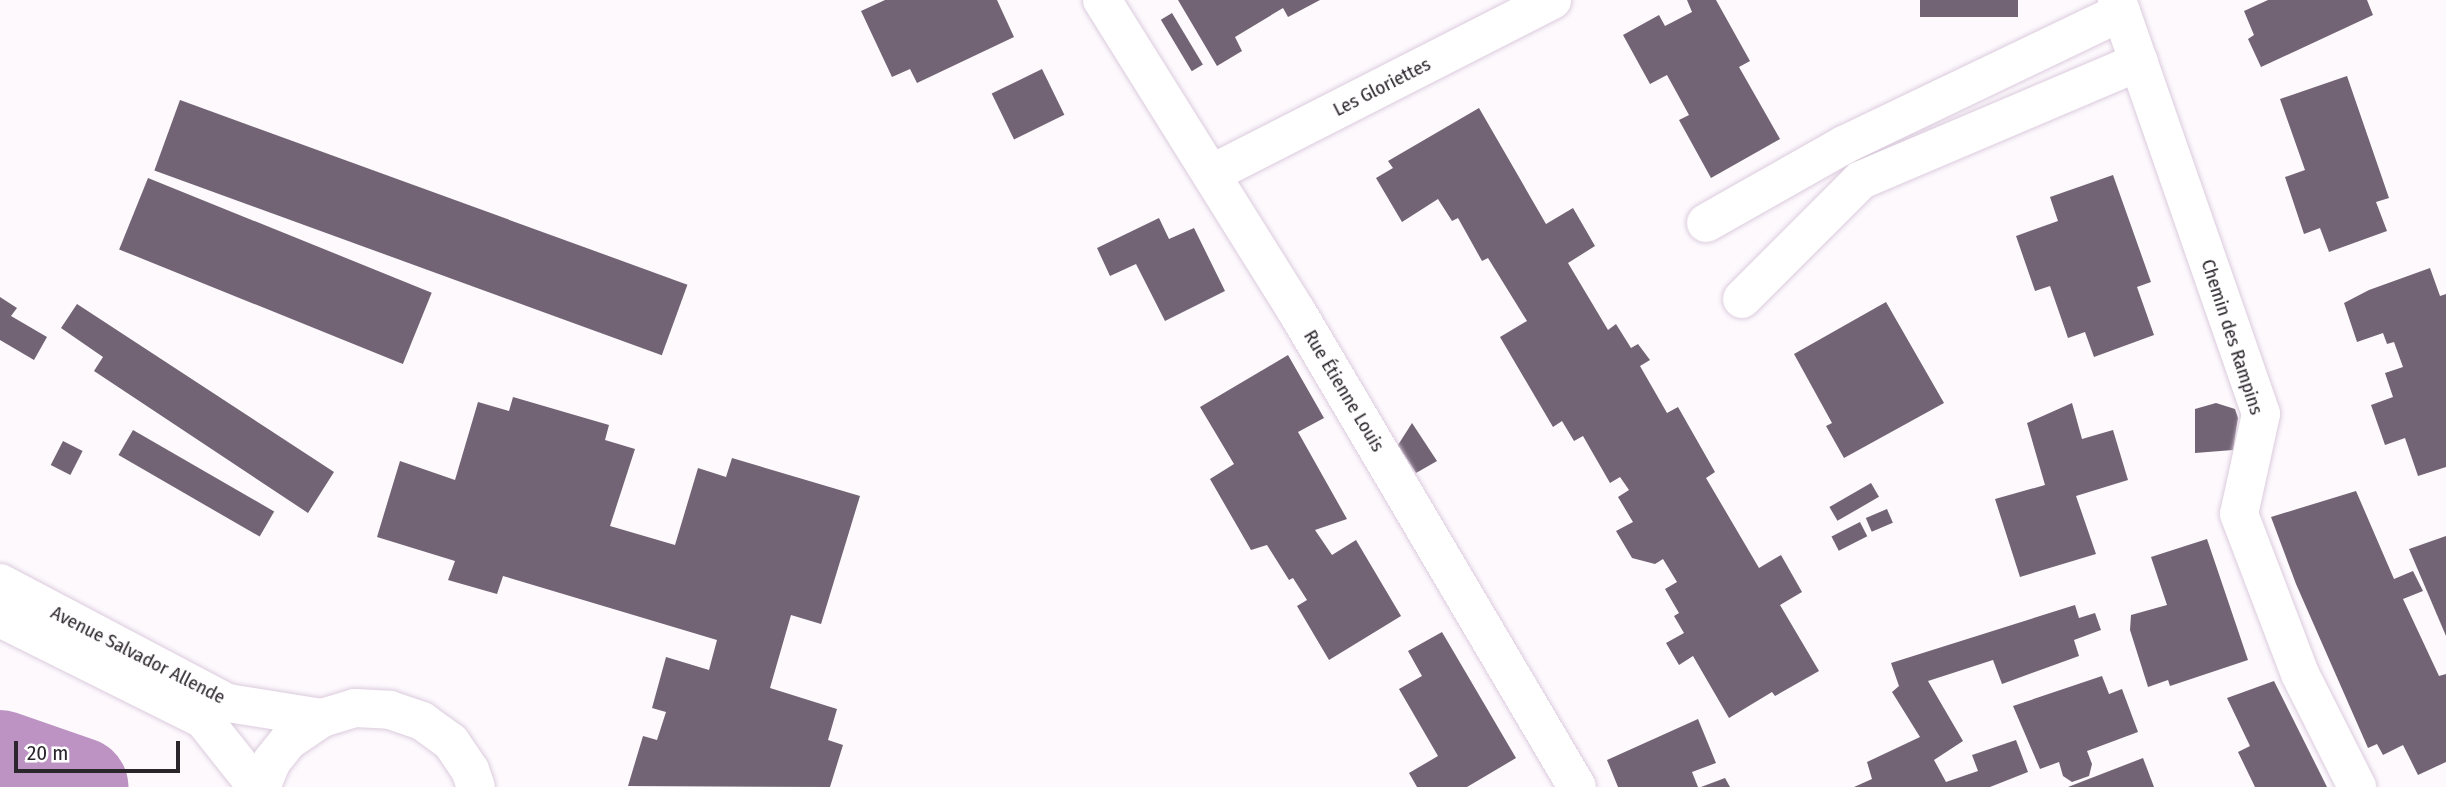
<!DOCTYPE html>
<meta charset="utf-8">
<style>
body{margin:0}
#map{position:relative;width:2446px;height:787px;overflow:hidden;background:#fdf9fd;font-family:"Fira Sans Condensed",sans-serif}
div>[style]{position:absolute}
.river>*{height:100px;margin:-50px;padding:0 50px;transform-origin:50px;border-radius:50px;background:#bc93c2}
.building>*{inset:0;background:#726474;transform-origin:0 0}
.roads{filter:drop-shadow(0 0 2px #dbcbdd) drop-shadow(0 0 2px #dbcbdd)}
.minor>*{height:38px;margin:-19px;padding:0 19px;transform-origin:19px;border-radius:19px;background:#fff}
.secondary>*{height:38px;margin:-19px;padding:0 19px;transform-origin:19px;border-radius:19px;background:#fff}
span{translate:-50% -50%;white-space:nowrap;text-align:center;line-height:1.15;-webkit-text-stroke:7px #fff;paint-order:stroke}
.street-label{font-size:19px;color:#2b252c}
.scale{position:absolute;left:14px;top:741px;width:166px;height:32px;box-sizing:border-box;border:4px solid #2b252c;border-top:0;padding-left:9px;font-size:21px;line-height:24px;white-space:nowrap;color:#2b252c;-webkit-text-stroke:5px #fff;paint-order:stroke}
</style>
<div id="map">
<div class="river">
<i style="left:0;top:760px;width:83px;rotate:19.1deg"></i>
</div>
<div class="building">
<i style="clip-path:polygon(885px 0,997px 0,1014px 37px,917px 83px,910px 69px,892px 77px,861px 11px)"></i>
<i style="clip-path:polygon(1178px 0,1320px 0,1288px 17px,1283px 8px,1235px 37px,1242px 51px,1217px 66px)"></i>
<i style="clip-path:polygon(1687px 0,1716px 0,1750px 61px,1739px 67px,1780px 139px,1711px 178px,1679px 120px,1689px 115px,1667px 75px,1650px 84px,1623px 35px,1659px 15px,1665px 26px,1692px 12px)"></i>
<i style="left:1920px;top:0;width:98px;height:17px"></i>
<i style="clip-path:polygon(2268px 0,2367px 0,2373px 15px,2261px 67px,2248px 39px,2254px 35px,2244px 11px)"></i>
<i style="left:1172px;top:13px;width:60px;height:13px;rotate:59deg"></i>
<i style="left:1042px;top:69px;width:51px;height:56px;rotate:64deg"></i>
<i style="clip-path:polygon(2347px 76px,2389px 198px,2376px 202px,2387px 231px,2329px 252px,2320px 228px,2304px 234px,2285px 177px,2305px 170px,2280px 99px)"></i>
<i style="left:180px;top:100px;width:540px;height:75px;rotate:20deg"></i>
<i style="clip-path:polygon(1479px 108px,1546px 224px,1573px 208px,1595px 246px,1568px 263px,1608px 330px,1616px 324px,1631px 348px,1638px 344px,1650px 360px,1640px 366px,1667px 413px,1678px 407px,1715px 472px,1706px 478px,1759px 568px,1781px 555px,1802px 592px,1780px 605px,1819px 671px,1775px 696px,1772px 692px,1729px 718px,1693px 656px,1679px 665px,1666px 643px,1684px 633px,1674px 616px,1679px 613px,1665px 589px,1677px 582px,1663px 559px,1655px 564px,1632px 558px,1616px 531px,1633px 522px,1618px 497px,1629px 490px,1620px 477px,1610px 483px,1583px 436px,1574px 441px,1562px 421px,1553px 427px,1500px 337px,1527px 321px,1488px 258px,1482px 261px,1458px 218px,1452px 221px,1438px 199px,1402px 222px,1376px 178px,1393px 168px,1388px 161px)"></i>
<i style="clip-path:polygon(2113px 175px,2151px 282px,2137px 287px,2154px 335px,2094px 357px,2085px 332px,2068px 338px,2050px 286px,2035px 291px,2016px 236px,2058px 221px,2050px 197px)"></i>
<i style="left:148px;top:178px;width:306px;height:77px;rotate:22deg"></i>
<i style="clip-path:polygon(1159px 218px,1169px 239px,1194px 228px,1225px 291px,1165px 321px,1136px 264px,1110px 276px,1097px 248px)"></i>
<i style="clip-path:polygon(2430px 268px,2440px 296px,2446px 294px,2446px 467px,2418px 476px,2405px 438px,2385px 445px,2371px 405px,2393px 397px,2385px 373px,2403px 367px,2394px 342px,2387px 344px,2383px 333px,2357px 342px,2344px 303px,2369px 290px)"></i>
<i style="clip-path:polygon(0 297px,17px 308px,11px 316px,47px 337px,34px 360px,0 340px)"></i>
<i style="clip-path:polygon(1886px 302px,1944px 403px,1844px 458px,1826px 426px,1832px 423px,1794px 354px)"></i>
<i style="clip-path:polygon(77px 304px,334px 472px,308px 513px,94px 371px,103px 357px,61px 328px)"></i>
<i style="clip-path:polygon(1288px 355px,1324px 418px,1298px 432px,1347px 519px,1315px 530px,1332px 555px,1356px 540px,1401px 616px,1329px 660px,1297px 606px,1307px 600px,1293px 578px,1289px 580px,1267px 545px,1251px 550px,1210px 479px,1234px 464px,1200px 407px)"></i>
<i style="clip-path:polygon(513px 397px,609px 425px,605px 440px,635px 449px,610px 526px,675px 545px,698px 468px,726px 477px,732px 458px,860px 496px,821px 624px,791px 615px,770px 688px,837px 709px,828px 740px,843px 745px,830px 787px,628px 786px,643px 736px,657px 740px,666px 712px,652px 708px,666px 657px,709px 670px,717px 640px,503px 576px,497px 594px,448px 580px,455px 561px,377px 537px,400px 461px,455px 480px,478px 402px,509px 411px)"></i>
<i style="clip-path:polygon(2072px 403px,2082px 439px,2113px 430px,2128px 480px,2076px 496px,2096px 554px,2020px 577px,1995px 499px,2045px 485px,2027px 423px)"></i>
<i style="clip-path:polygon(2216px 403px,2235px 409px,2238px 418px,2233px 450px,2195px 453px,2195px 409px)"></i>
<i style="clip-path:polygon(1412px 423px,1437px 461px,1416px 473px,1398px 445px)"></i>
<i style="left:133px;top:430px;width:163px;height:29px;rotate:30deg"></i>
<i style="left:63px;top:441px;width:22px;height:27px;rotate:27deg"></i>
<i style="left:1871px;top:483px;width:16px;height:48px;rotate:60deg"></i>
<i style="clip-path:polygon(2356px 491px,2394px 579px,2413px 571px,2423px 591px,2403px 599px,2439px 676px,2446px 674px,2446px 762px,2418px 775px,2403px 745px,2383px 755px,2377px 744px,2368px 748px,2296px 584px,2271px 517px)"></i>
<i style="left:1887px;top:509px;width:15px;height:23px;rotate:67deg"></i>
<i style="left:1860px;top:522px;width:16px;height:32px;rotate:63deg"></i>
<i style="clip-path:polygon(2446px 536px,2446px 636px,2409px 549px)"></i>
<i style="clip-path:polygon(2207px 539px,2248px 660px,2170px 686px,2168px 680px,2148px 687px,2130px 630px,2131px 615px,2167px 605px,2151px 557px)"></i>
<i style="clip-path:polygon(2075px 605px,2079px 618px,2095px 613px,2101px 630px,2074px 640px,2079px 656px,2002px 684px,1993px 660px,1928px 681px,1963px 741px,1934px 760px,1946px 782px,1978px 771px,1972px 755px,2016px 740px,2028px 772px,1990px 787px,1854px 787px,1872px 779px,1867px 762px,1920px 737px,1892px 692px,1899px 686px,1891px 663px)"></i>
<i style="clip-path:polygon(1442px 632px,1516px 758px,1467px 787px,1417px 787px,1409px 773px,1438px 756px,1399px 689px,1422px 676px,1408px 651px)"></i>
<i style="clip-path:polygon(2102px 676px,2109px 694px,2122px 689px,2138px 732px,2087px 751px,2092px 764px,2089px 776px,2072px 782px,2063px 776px,2059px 762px,2040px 769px,2013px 706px)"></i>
<i style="clip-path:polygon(2274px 681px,2327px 787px,2255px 787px,2238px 752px,2250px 746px,2227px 698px)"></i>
<i style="clip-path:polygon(1698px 719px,1716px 763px,1692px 772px,1698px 787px,1618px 787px,1607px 760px)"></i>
<i style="clip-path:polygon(2143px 758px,2154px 787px,2068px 787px)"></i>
<i style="clip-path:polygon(1725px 778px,1730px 787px,1701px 787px)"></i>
</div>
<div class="roads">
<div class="minor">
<i style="left:1102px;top:0;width:368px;rotate:58deg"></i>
<i style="left:1297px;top:312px;width:551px;rotate:59.48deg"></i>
<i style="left:2117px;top:0;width:438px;rotate:70.8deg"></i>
<i style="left:2261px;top:414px;width:102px;rotate:102.4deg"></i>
<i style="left:2239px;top:514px;width:171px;rotate:69.1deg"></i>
<i style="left:2300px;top:674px;width:127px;rotate:63.2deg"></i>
<i style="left:1211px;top:174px;width:383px;rotate:-27deg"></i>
<i style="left:1706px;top:223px;width:159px;rotate:-29.5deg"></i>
<i style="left:1844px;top:145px;width:307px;rotate:-25.6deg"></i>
<i style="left:1742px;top:299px;width:168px;rotate:-45deg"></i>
<i style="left:1861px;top:180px;width:302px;rotate:-23deg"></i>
</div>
<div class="secondary">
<i style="left:0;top:583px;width:258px;rotate:27.8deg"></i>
<i style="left:228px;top:703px;width:95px;rotate:9.1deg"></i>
<i style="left:0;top:618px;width:227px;rotate:26.5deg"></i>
<i style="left:203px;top:719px;width:87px;rotate:51.5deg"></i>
<i style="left:261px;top:787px;width:28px;rotate:-67deg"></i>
<i style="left:272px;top:761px;width:26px;rotate:-51deg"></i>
<i style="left:288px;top:741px;width:41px;rotate:-34.1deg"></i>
<i style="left:322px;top:718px;width:34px;rotate:-17deg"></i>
<i style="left:355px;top:708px;width:35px;rotate:3deg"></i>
<i style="left:390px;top:710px;width:34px;rotate:19deg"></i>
<i style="left:422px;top:721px;width:36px;rotate:36deg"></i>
<i style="left:451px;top:742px;width:34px;rotate:56deg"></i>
<i style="left:470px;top:770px;width:18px;rotate:71deg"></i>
</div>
</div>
<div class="street-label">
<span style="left:1382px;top:87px;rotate:-27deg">Les Gloriettes</span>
<span style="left:2232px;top:337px;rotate:72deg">Chemin des Rampins</span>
<span style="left:1344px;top:391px;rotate:59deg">Rue Étienne Louis</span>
<span style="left:138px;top:655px;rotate:27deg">Avenue Salvador Allende</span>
</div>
<div class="scale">20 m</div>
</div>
